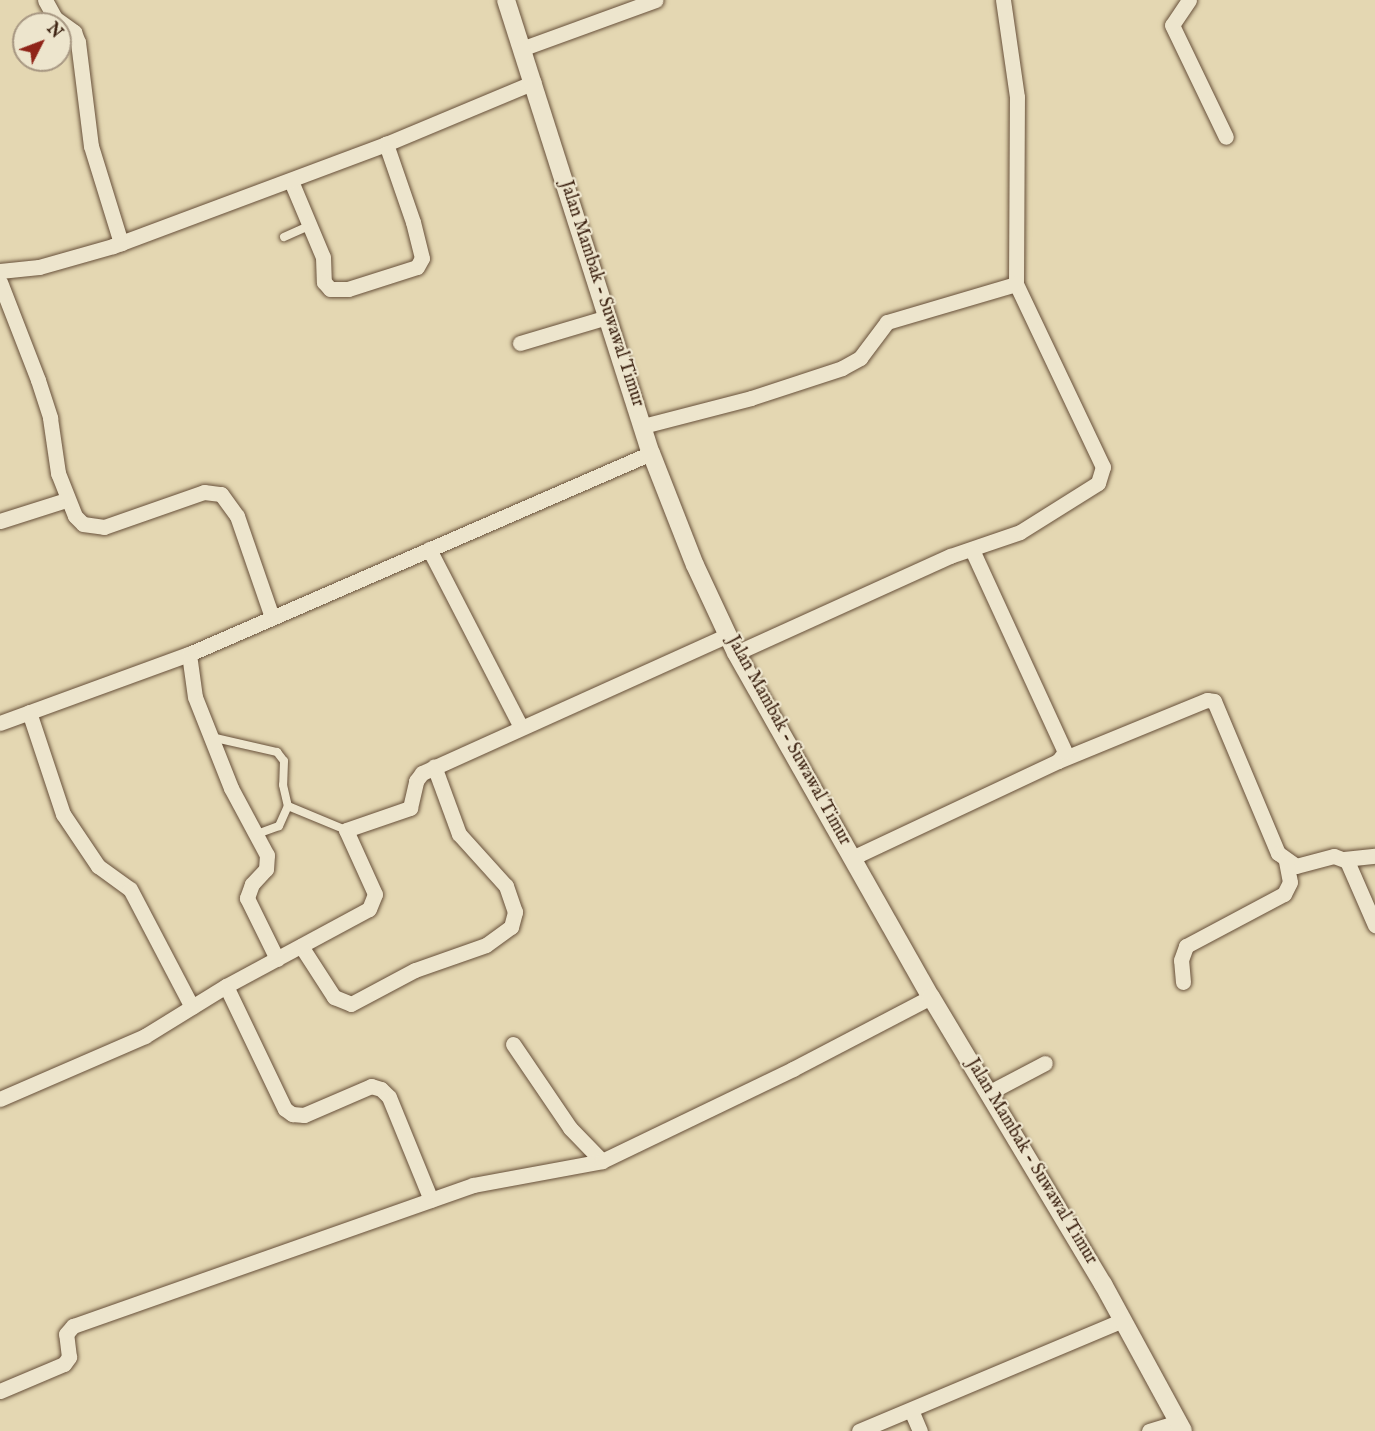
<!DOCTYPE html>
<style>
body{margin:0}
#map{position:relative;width:1375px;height:1431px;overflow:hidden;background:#e4d7b2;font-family:"IM FELL English",serif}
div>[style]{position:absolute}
.roads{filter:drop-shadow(0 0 2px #67503a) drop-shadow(0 0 2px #67503a)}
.service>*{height:8px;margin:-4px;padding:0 4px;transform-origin:4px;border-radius:4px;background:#ede5cd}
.minor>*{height:15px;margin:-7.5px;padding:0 7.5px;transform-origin:7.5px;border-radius:7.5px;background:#ede5cd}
.tertiary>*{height:18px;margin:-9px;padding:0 9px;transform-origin:9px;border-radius:9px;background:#ede5cd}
span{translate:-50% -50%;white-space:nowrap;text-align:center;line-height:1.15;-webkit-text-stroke:4.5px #ede5cd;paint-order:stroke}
.street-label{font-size:18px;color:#3d2312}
.north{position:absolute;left:12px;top:12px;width:60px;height:60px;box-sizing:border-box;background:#ede5cd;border:2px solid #a79782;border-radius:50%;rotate:48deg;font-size:16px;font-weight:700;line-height:24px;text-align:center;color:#3d2312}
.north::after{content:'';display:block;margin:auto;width:21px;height:27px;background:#8f2418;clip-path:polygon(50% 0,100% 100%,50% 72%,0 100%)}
</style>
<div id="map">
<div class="roads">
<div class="service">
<i style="left:284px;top:237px;width:27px;rotate:-24deg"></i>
<i style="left:211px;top:737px;width:68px;rotate:12.8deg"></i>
<i style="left:277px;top:752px;width:11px;rotate:52deg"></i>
<i style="left:284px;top:761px;width:24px;rotate:92deg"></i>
<i style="left:283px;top:785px;width:22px;rotate:77deg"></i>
<i style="left:257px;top:834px;width:23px;rotate:-20deg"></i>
<i style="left:279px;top:826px;width:22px;rotate:-66deg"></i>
<i style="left:288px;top:806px;width:63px;rotate:22.5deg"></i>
</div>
<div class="minor">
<i style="left:45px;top:0;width:21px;rotate:61deg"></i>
<i style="left:55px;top:18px;width:24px;rotate:36deg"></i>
<i style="left:74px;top:32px;width:11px;rotate:68deg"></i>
<i style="left:78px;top:42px;width:105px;rotate:82.9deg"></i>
<i style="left:91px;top:146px;width:102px;rotate:72.8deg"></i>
<i style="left:1189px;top:0;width:30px;rotate:124deg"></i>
<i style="left:1172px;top:25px;width:124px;rotate:64.3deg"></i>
<i style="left:524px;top:48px;width:140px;rotate:-20deg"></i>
<i style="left:291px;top:181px;width:82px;rotate:67.2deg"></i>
<i style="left:323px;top:257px;width:25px;rotate:88deg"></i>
<i style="left:324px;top:282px;width:9px;rotate:49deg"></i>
<i style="left:330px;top:289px;width:18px"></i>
<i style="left:348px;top:289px;width:72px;rotate:-17.7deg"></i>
<i style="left:417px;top:267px;width:10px;rotate:-61deg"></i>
<i style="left:422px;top:258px;width:37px;rotate:-104deg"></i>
<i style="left:413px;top:222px;width:83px;rotate:-109.1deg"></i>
<i style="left:0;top:271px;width:39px;rotate:-6deg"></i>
<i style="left:39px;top:267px;width:77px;rotate:-15.8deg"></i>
<i style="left:113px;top:246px;width:291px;rotate:-20.5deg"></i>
<i style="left:386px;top:144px;width:160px;rotate:-22.7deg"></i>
<i style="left:0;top:282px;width:105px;rotate:68.8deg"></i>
<i style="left:38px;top:380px;width:40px;rotate:72deg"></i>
<i style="left:50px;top:418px;width:56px;rotate:81.7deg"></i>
<i style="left:58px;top:473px;width:46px;rotate:68.4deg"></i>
<i style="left:75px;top:516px;width:11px;rotate:45deg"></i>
<i style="left:83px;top:524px;width:21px;rotate:8deg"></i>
<i style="left:104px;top:527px;width:106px;rotate:-19.3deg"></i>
<i style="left:204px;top:492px;width:17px;rotate:7deg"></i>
<i style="left:221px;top:494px;width:27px;rotate:54deg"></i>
<i style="left:237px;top:516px;width:107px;rotate:70.9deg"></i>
<i style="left:520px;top:343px;width:91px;rotate:-16.6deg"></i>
<i style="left:643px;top:426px;width:112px;rotate:-14.5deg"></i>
<i style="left:751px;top:398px;width:96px;rotate:-18.2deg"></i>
<i style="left:842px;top:368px;width:21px;rotate:-29deg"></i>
<i style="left:860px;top:358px;width:45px;rotate:-53.1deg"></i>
<i style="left:887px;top:322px;width:134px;rotate:-16.4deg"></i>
<i style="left:1016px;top:284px;width:187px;rotate:-89.7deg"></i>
<i style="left:1017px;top:97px;width:98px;rotate:-98.2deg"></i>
<i style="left:0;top:521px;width:69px;rotate:-17.7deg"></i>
<i style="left:429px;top:549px;width:200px;rotate:62.7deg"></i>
<i style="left:736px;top:653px;width:235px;rotate:-24.4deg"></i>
<i style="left:950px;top:556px;width:74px;rotate:-18.9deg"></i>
<i style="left:1020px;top:532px;width:92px;rotate:-32.1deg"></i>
<i style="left:1098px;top:483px;width:17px;rotate:-73deg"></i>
<i style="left:1103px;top:467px;width:203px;rotate:-115.4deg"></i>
<i style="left:189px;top:654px;width:43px;rotate:82.1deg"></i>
<i style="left:195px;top:697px;width:98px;rotate:68.4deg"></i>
<i style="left:231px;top:788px;width:76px;rotate:61.8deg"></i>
<i style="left:267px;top:855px;width:14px;rotate:94deg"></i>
<i style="left:266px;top:869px;width:21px;rotate:133deg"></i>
<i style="left:252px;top:884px;width:15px;rotate:110deg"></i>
<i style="left:247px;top:898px;width:68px;rotate:63.8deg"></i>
<i style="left:29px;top:712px;width:108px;rotate:71.6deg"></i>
<i style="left:63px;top:814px;width:63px;rotate:56.1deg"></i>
<i style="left:98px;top:866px;width:39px;rotate:36deg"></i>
<i style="left:130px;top:889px;width:133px;rotate:62.3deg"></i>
<i style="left:0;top:723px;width:201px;rotate:-20.1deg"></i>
<i style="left:189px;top:654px;width:504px;rotate:-23.51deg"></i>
<i style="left:1058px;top:761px;width:161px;rotate:-22.3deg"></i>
<i style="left:1207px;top:700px;width:7px;rotate:8deg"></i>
<i style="left:1214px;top:701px;width:165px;rotate:67.2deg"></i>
<i style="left:1278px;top:853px;width:22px;rotate:36deg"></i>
<i style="left:1296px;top:866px;width:39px;rotate:-15deg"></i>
<i style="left:1334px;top:856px;width:14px;rotate:21deg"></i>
<i style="left:1347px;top:861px;width:70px;rotate:66.4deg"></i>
<i style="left:854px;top:857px;width:225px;rotate:-25.2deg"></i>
<i style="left:1058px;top:761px;width:11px;rotate:-52deg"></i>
<i style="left:1065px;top:752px;width:222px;rotate:-114.7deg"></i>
<i style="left:1344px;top:859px;width:31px;rotate:-6deg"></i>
<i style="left:301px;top:946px;width:61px;rotate:57.1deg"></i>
<i style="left:334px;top:997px;width:18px;rotate:22deg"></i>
<i style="left:351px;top:1004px;width:72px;rotate:-28deg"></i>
<i style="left:415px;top:970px;width:75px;rotate:-19.4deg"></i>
<i style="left:486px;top:945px;width:31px;rotate:-36deg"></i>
<i style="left:511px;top:927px;width:16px;rotate:-75deg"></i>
<i style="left:515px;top:912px;width:28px;rotate:-109deg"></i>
<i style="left:506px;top:886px;width:70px;rotate:-132.1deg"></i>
<i style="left:459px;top:834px;width:72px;rotate:-110.2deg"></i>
<i style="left:1183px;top:982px;width:22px;rotate:-95deg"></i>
<i style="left:1181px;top:960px;width:15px;rotate:-70deg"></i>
<i style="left:1186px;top:946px;width:111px;rotate:-28deg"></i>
<i style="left:1284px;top:894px;width:13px;rotate:-63deg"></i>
<i style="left:1290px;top:882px;width:21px;rotate:-101deg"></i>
<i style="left:226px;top:986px;width:136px;rotate:64.4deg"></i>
<i style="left:285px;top:1109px;width:9px;rotate:36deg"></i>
<i style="left:292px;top:1114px;width:12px;rotate:5deg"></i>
<i style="left:304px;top:1115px;width:73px;rotate:-23.4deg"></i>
<i style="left:371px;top:1086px;width:10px;rotate:17deg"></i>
<i style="left:381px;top:1089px;width:11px;rotate:45deg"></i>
<i style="left:389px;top:1097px;width:111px;rotate:67.8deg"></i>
<i style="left:513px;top:1044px;width:102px;rotate:55.8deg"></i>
<i style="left:570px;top:1128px;width:46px;rotate:45.9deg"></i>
<i style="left:990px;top:1092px;width:62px;rotate:-27.8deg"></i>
<i style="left:0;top:1099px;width:158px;rotate:-23.5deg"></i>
<i style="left:145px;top:1036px;width:95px;rotate:-31.7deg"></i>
<i style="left:226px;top:986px;width:162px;rotate:-28.3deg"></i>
<i style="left:369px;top:909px;width:16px;rotate:-68deg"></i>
<i style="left:375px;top:894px;width:70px;rotate:-114.4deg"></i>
<i style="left:346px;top:830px;width:68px;rotate:-19deg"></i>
<i style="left:410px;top:808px;width:28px;rotate:-77deg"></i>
<i style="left:416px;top:781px;width:10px;rotate:-53deg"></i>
<i style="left:422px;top:773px;width:335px;rotate:-24.3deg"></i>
<i style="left:0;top:1391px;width:69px;rotate:-22.9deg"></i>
<i style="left:64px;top:1364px;width:9px;rotate:-54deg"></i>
<i style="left:69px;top:1357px;width:23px;rotate:-97deg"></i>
<i style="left:66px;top:1334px;width:11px;rotate:-49deg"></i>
<i style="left:73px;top:1326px;width:424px;rotate:-19.4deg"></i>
<i style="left:473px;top:1185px;width:131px;rotate:-10.5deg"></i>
<i style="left:602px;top:1161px;width:212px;rotate:-25.7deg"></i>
<i style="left:793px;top:1069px;width:156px;rotate:-27.6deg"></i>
<i style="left:911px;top:1410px;width:23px;rotate:67deg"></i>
<i style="left:859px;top:1431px;width:286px;rotate:-22.8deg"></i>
<i style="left:1149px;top:1431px;width:31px;rotate:-17deg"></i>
</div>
<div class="tertiary">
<i style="left:506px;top:0;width:476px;rotate:72.3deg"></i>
<i style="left:651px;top:453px;width:120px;rotate:68.6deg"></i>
<i style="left:695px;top:565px;width:97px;rotate:65deg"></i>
<i style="left:736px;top:653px;width:395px;rotate:60.5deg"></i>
<i style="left:931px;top:997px;width:335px;rotate:59.1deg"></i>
<i style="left:1103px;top:1284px;width:167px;rotate:61.4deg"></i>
</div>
</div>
<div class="street-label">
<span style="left:601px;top:294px;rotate:72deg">Jalan Mambak - Suwawal Timur</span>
<span style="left:788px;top:741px;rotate:61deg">Jalan Mambak - Suwawal Timur</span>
<span style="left:1031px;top:1162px;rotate:59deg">Jalan Mambak - Suwawal Timur</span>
</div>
<div class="north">N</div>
</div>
